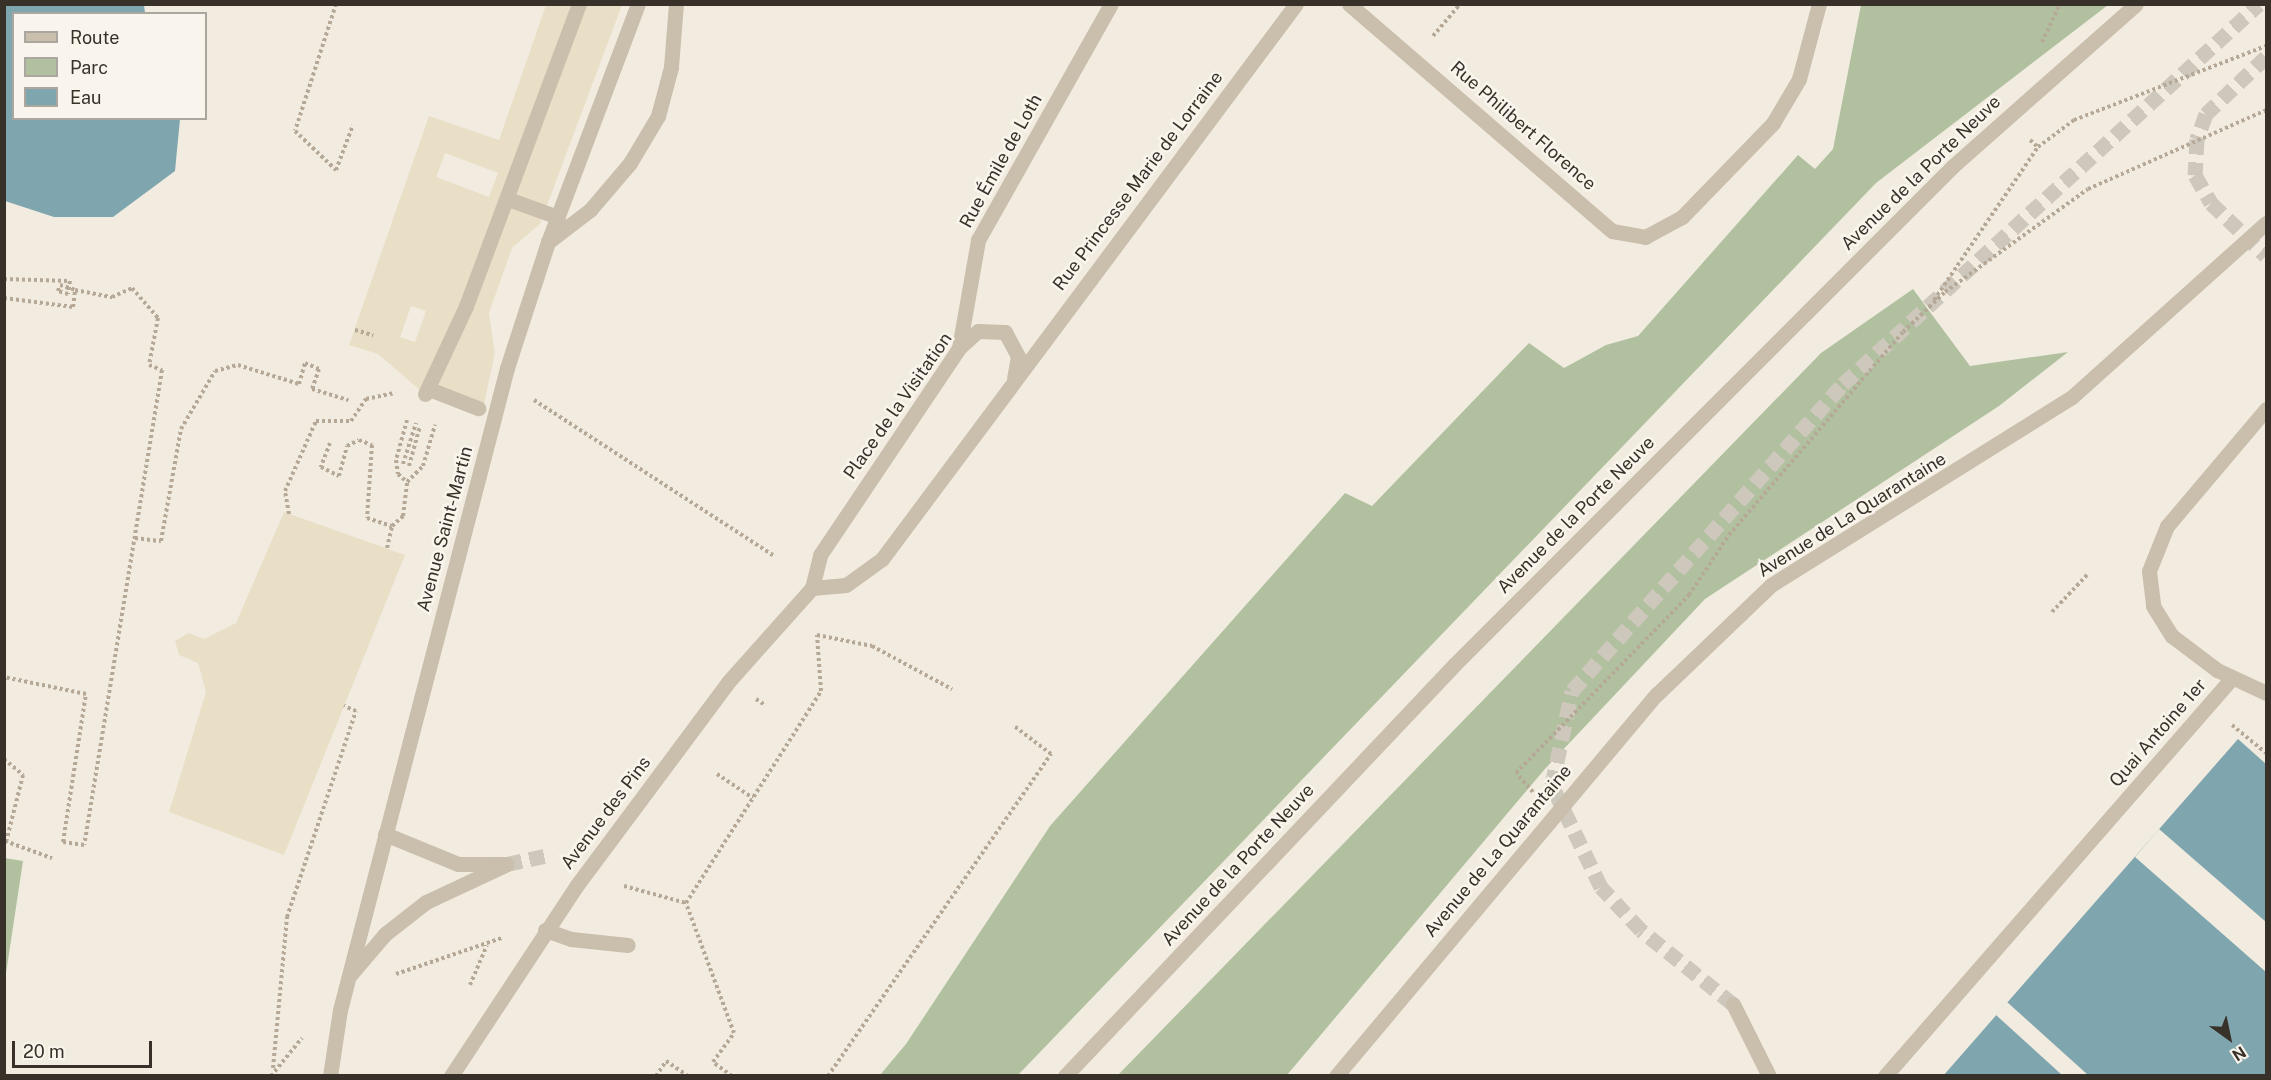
<!DOCTYPE html>
<meta charset="utf-8">
<style>
body{margin:0}
#map{position:relative;width:2271px;height:1080px;overflow:hidden;background:#f2ece0;font-family:"Public Sans",sans-serif}
div>[style]{position:absolute}
.green>*{inset:0;background:#b1c1a0}
.plaza>*{inset:0;background:#e9dfc7}
.water>*{inset:0;background:#7fa5ae}
.pier>*{inset:0;background:#f2ece0}
.minor-tunnel>*{height:15px;margin-top:-7.5px;transform-origin:0;background:repeating-linear-gradient(90deg,#cdc7bc 0 15px,transparent 0 23px)}
.major-tunnel>*{height:15px;margin-top:-7.5px;transform-origin:0;background:repeating-linear-gradient(90deg,#cdc7bc 0 15px,transparent 0 23px)}
.path>*{height:4px;margin-top:-2px;transform-origin:0;background:repeating-linear-gradient(90deg,#b6a896 0 3px,transparent 0 6px)}
.minor>*{height:15px;margin:-7.5px;padding:0 7.5px;transform-origin:7.5px;border-radius:7.5px;background:#cabeac}
span{translate:-50% -50%;white-space:nowrap;text-align:center;line-height:1.15;-webkit-text-stroke:5px #faf5ec;paint-order:stroke}
.street-label{font-size:18px;color:#38312a}
.frame{position:absolute;inset:0;border:6px solid #38312a;pointer-events:none}
.legend{position:absolute;left:12px;top:12px;width:195px;height:108px;box-sizing:border-box;background:#faf5ec;border:2px solid #aca79e;margin:0;padding:8px 10px;list-style:none;font-size:18px;color:#38312a}
.legend li{display:flex;align-items:center;gap:12px;height:30px}
.legend b{width:30px;border:2px solid #aca79e}
.north{position:absolute;left:2199px;top:1008px;width:60px;height:60px;-webkit-text-stroke:4px #faf5ec;paint-order:stroke;rotate:147deg;font-size:16px;font-weight:700;line-height:24px;text-align:center;color:#38312a}
.north::after{content:'';display:block;margin:auto;width:21px;height:27px;background:#38312a;clip-path:polygon(50% 0,100% 100%,50% 72%,0 100%)}
.scale{position:absolute;left:12px;top:1041px;width:140px;height:27px;box-sizing:border-box;border:3px solid #38312a;border-top:0;padding-left:8px;font-size:18px;line-height:21px;white-space:nowrap;color:#38312a;-webkit-text-stroke:4px #faf5ec;paint-order:stroke}
</style>
<div id="map">
<div class="green">
<i style="clip-path:polygon(1861px 5px,2108px 5px,1876px 183px,1018px 1075px,880px 1075px,906px 1044px,1050px 826px,1345px 493px,1372px 506px,1529px 343px,1564px 368px,1606px 345px,1638px 336px,1798px 155px,1815px 169px,1833px 149px)"></i>
<i style="clip-path:polygon(1913px 289px,1970px 366px,2068px 352px,1999px 406px,1705px 599px,1544px 770px,1287px 1075px,1118px 1075px,1821px 353px)"></i>
<i style="clip-path:polygon(5px 858px,23px 861px,5px 980px,4px 858px)"></i>
</div>
<div class="plaza">
<i style="clip-path:polygon(evenodd,546px 5px,622px 5px,540px 224px,512px 248px,489px 313px,495px 353px,482px 413px,428px 397px,378px 354px,349px 345px,429px 116px,499px 140px,546px 5px,445px 153px,498px 173px,489px 197px,436px 177px,445px 153px,546px 5px,411px 306px,426px 311px,415px 342px,400px 337px,411px 306px)"></i>
<i style="clip-path:polygon(284px 512px,405px 555px,284px 855px,169px 812px,206px 692px,198px 663px,179px 655px,175px 641px,189px 633px,204px 639px,236px 623px)"></i>
</div>
<div class="water">
<i style="clip-path:polygon(5px 4px,144px 5px,145px 13px,14px 14px,14px 118px,180px 119px,175px 171px,113px 217px,54px 217px,5px 201px)"></i>
<i style="clip-path:polygon(2238px 739px,2266px 764px,2266px 1075px,1943px 1076px)"></i>
</div>
<div class="pier">
<i style="clip-path:polygon(2159px 829px,2266px 922px,2266px 972px,2135px 857px)"></i>
<i style="clip-path:polygon(2007px 1002px,2088px 1075px,2062px 1075px,1996px 1015px)"></i>
</div>
<div class="minor-tunnel">
<i style="left:507px;top:864px;width:43px;rotate:-12.1deg"></i>
</div>
<div class="major-tunnel">
<i style="left:2266px;top:57px;width:83px;rotate:136.5deg"></i>
<i style="left:2206px;top:114px;width:27px;rotate:110deg"></i>
<i style="left:2197px;top:139px;width:36px;rotate:93deg"></i>
<i style="left:2195px;top:175px;width:32px;rotate:60deg"></i>
<i style="left:2211px;top:203px;width:76px;rotate:43.9deg"></i>
<i style="left:1733px;top:1004px;width:118px;rotate:-141.2deg"></i>
<i style="left:1641px;top:930px;width:59px;rotate:-132.9deg"></i>
<i style="left:1601px;top:887px;width:113px;rotate:-115.7deg"></i>
<i style="left:1552px;top:785px;width:96px;rotate:-78deg"></i>
<i style="left:1572px;top:691px;width:409px;rotate:-48.6deg"></i>
<i style="left:1843px;top:384px;width:563px;rotate:-42.41deg"></i>
</div>
<div class="path">
<i style="left:336px;top:4px;width:133px;rotate:107.9deg"></i>
<i style="left:295px;top:131px;width:57px;rotate:43.6deg"></i>
<i style="left:336px;top:170px;width:48px;rotate:-69.3deg"></i>
<i style="left:1433px;top:36px;width:42px;rotate:-49.8deg"></i>
<i style="left:2042px;top:42px;width:42px;rotate:-64.7deg"></i>
<i style="left:2030px;top:140px;width:11px;rotate:41deg"></i>
<i style="left:2038px;top:147px;width:45px;rotate:-36.9deg"></i>
<i style="left:2074px;top:120px;width:206px;rotate:-21.1deg"></i>
<i style="left:4px;top:279px;width:66px;rotate:1.7deg"></i>
<i style="left:70px;top:281px;width:13px;rotate:99deg"></i>
<i style="left:68px;top:294px;width:10px;rotate:-163deg"></i>
<i style="left:58px;top:291px;width:6px;rotate:-72deg"></i>
<i style="left:60px;top:285px;width:16px;rotate:18deg"></i>
<i style="left:4px;top:298px;width:70px;rotate:7.4deg"></i>
<i style="left:73px;top:307px;width:17px;rotate:-83deg"></i>
<i style="left:75px;top:290px;width:38px;rotate:11deg"></i>
<i style="left:112px;top:297px;width:22px;rotate:-24deg"></i>
<i style="left:132px;top:288px;width:40px;rotate:49deg"></i>
<i style="left:158px;top:318px;width:48px;rotate:100.8deg"></i>
<i style="left:149px;top:365px;width:14px;rotate:21deg"></i>
<i style="left:162px;top:370px;width:481px;rotate:99.3deg"></i>
<i style="left:84px;top:845px;width:21px;rotate:-172deg"></i>
<i style="left:63px;top:842px;width:150px;rotate:-81.2deg"></i>
<i style="left:86px;top:694px;width:84px;rotate:-168.3deg"></i>
<i style="left:1934px;top:300px;width:185px;rotate:-55.8deg"></i>
<i style="left:355px;top:330px;width:19px;rotate:16deg"></i>
<i style="left:534px;top:400px;width:286px;rotate:33deg"></i>
<i style="left:407px;top:420px;width:41px;rotate:105.4deg"></i>
<i style="left:396px;top:460px;width:14px;rotate:82deg"></i>
<i style="left:398px;top:474px;width:12px;rotate:42deg"></i>
<i style="left:407px;top:482px;width:23px;rotate:-45deg"></i>
<i style="left:423px;top:466px;width:43px;rotate:-73.7deg"></i>
<i style="left:330px;top:443px;width:26px;rotate:111deg"></i>
<i style="left:321px;top:467px;width:20px;rotate:27deg"></i>
<i style="left:339px;top:476px;width:31px;rotate:-75deg"></i>
<i style="left:347px;top:446px;width:13px;rotate:-27deg"></i>
<i style="left:359px;top:440px;width:14px;rotate:21deg"></i>
<i style="left:372px;top:445px;width:73px;rotate:93.9deg"></i>
<i style="left:367px;top:518px;width:26px;rotate:18deg"></i>
<i style="left:392px;top:526px;width:15px;rotate:-42deg"></i>
<i style="left:403px;top:516px;width:34px;rotate:-83deg"></i>
<i style="left:403px;top:464px;width:43px;rotate:-72.4deg"></i>
<i style="left:409px;top:466px;width:41px;rotate:-74.6deg"></i>
<i style="left:289px;top:514px;width:23px;rotate:-100deg"></i>
<i style="left:285px;top:491px;width:77px;rotate:-66.1deg"></i>
<i style="left:316px;top:421px;width:35px"></i>
<i style="left:351px;top:421px;width:27px;rotate:-56deg"></i>
<i style="left:366px;top:399px;width:30px;rotate:-12deg"></i>
<i style="left:135px;top:538px;width:26px;rotate:7deg"></i>
<i style="left:161px;top:541px;width:114px;rotate:-79.9deg"></i>
<i style="left:181px;top:429px;width:67px;rotate:-59.6deg"></i>
<i style="left:215px;top:371px;width:24px;rotate:-15deg"></i>
<i style="left:238px;top:365px;width:64px;rotate:17.3deg"></i>
<i style="left:299px;top:384px;width:22px;rotate:-74deg"></i>
<i style="left:305px;top:363px;width:15px;rotate:23deg"></i>
<i style="left:319px;top:369px;width:21px;rotate:109deg"></i>
<i style="left:312px;top:389px;width:38px;rotate:17deg"></i>
<i style="left:387px;top:548px;width:23px;rotate:-77deg"></i>
<i style="left:2052px;top:612px;width:51px;rotate:-46.6deg"></i>
<i style="left:756px;top:699px;width:11px;rotate:34deg"></i>
<i style="left:2232px;top:725px;width:44px;rotate:39.5deg"></i>
<i style="left:4px;top:759px;width:25px;rotate:40deg"></i>
<i style="left:23px;top:775px;width:69px;rotate:104.2deg"></i>
<i style="left:717px;top:774px;width:43px;rotate:33.7deg"></i>
<i style="left:1533px;top:792px;width:25px;rotate:-132deg"></i>
<i style="left:1516px;top:773px;width:248px;rotate:-45.8deg"></i>
<i style="left:1689px;top:595px;width:72px;rotate:-56.3deg"></i>
<i style="left:1729px;top:535px;width:267px;rotate:-49.4deg"></i>
<i style="left:1903px;top:332px;width:58px;rotate:-43.6deg"></i>
<i style="left:1945px;top:292px;width:176px;rotate:-35.8deg"></i>
<i style="left:2088px;top:189px;width:195px;rotate:-23.9deg"></i>
<i style="left:5px;top:841px;width:50px;rotate:19.9deg"></i>
<i style="left:624px;top:886px;width:64px;rotate:15.3deg"></i>
<i style="left:396px;top:974px;width:112px;rotate:-18.8deg"></i>
<i style="left:470px;top:985px;width:43px;rotate:-67deg"></i>
<i style="left:273px;top:1068px;width:152px;rotate:-84.7deg"></i>
<i style="left:287px;top:917px;width:217px;rotate:-71.5deg"></i>
<i style="left:356px;top:711px;width:13px;rotate:-157deg"></i>
<i style="left:271px;top:1076px;width:49px;rotate:-50.8deg"></i>
<i style="left:656px;top:1076px;width:18px;rotate:-56deg"></i>
<i style="left:666px;top:1061px;width:27px;rotate:34deg"></i>
<i style="left:732px;top:1076px;width:24px;rotate:-144deg"></i>
<i style="left:713px;top:1062px;width:36px;rotate:-54deg"></i>
<i style="left:734px;top:1033px;width:139px;rotate:-110.3deg"></i>
<i style="left:686px;top:903px;width:251px;rotate:-57.5deg"></i>
<i style="left:821px;top:691px;width:56px;rotate:-94.1deg"></i>
<i style="left:817px;top:635px;width:56px;rotate:11.3deg"></i>
<i style="left:872px;top:646px;width:91px;rotate:28.3deg"></i>
<i style="left:828px;top:1076px;width:392px;rotate:-55.3deg"></i>
<i style="left:1051px;top:754px;width:46px;rotate:-142.9deg"></i>
</div>
<div class="minor">
<i style="left:1349px;top:4px;width:347px;rotate:40.8deg"></i>
<i style="left:1612px;top:231px;width:34px;rotate:10deg"></i>
<i style="left:1645px;top:237px;width:42px;rotate:-28.4deg"></i>
<i style="left:1682px;top:217px;width:131px;rotate:-45.9deg"></i>
<i style="left:1773px;top:123px;width:51px;rotate:-59.4deg"></i>
<i style="left:1799px;top:79px;width:78px;rotate:-75.1deg"></i>
<i style="left:508px;top:199px;width:53px;rotate:19.8deg"></i>
<i style="left:548px;top:242px;width:53px;rotate:-37.3deg"></i>
<i style="left:590px;top:210px;width:62px;rotate:-49.6deg"></i>
<i style="left:630px;top:163px;width:55px;rotate:-59.2deg"></i>
<i style="left:658px;top:116px;width:51px;rotate:-75.1deg"></i>
<i style="left:671px;top:67px;width:63px;rotate:-85.5deg"></i>
<i style="left:959px;top:348px;width:110px;rotate:-80deg"></i>
<i style="left:978px;top:240px;width:271px;rotate:-60.6deg"></i>
<i style="left:429px;top:389px;width:53px;rotate:21.2deg"></i>
<i style="left:425px;top:394px;width:97px;rotate:-65deg"></i>
<i style="left:466px;top:306px;width:322px;rotate:-69.5deg"></i>
<i style="left:2266px;top:409px;width:153px;rotate:130.2deg"></i>
<i style="left:2167px;top:526px;width:48px;rotate:111.8deg"></i>
<i style="left:2149px;top:571px;width:35px;rotate:83deg"></i>
<i style="left:2153px;top:606px;width:36px;rotate:58deg"></i>
<i style="left:2172px;top:636px;width:56px;rotate:37.1deg"></i>
<i style="left:2217px;top:670px;width:54px;rotate:25.1deg"></i>
<i style="left:812px;top:588px;width:34px;rotate:-5deg"></i>
<i style="left:846px;top:585px;width:44px;rotate:-35.8deg"></i>
<i style="left:882px;top:559px;width:692px;rotate:-53.28deg"></i>
<i style="left:812px;top:588px;width:34px;rotate:-76deg"></i>
<i style="left:820px;top:555px;width:249px;rotate:-56.1deg"></i>
<i style="left:959px;top:348px;width:25px;rotate:-42deg"></i>
<i style="left:978px;top:331px;width:27px;rotate:2deg"></i>
<i style="left:1005px;top:332px;width:27px;rotate:62deg"></i>
<i style="left:1018px;top:356px;width:22px;rotate:100deg"></i>
<i style="left:385px;top:834px;width:79px;rotate:22.3deg"></i>
<i style="left:458px;top:864px;width:46px"></i>
<i style="left:545px;top:930px;width:28px;rotate:19deg"></i>
<i style="left:571px;top:939px;width:57px;rotate:6deg"></i>
<i style="left:351px;top:974px;width:52px;rotate:-49.6deg"></i>
<i style="left:385px;top:934px;width:52px;rotate:-38deg"></i>
<i style="left:426px;top:902px;width:89px;rotate:-25.1deg"></i>
<i style="left:1733px;top:1004px;width:80px;rotate:63.4deg"></i>
<i style="left:330px;top:1076px;width:67px;rotate:-81.4deg"></i>
<i style="left:340px;top:1010px;width:663px;rotate:-75.42deg"></i>
<i style="left:507px;top:368px;width:133px;rotate:-72deg"></i>
<i style="left:548px;top:242px;width:254px;rotate:-69.3deg"></i>
<i style="left:451px;top:1076px;width:229px;rotate:-56.6deg"></i>
<i style="left:577px;top:885px;width:254px;rotate:-53.3deg"></i>
<i style="left:729px;top:681px;width:125px;rotate:-48.3deg"></i>
<i style="left:1065px;top:1076px;width:567px;rotate:-46.57deg"></i>
<i style="left:1455px;top:664px;width:704px;rotate:-45deg"></i>
<i style="left:1953px;top:166px;width:244px;rotate:-41.5deg"></i>
<i style="left:1336px;top:1076px;width:498px;rotate:-50deg"></i>
<i style="left:1656px;top:695px;width:159px;rotate:-43.7deg"></i>
<i style="left:1771px;top:585px;width:356px;rotate:-32deg"></i>
<i style="left:2073px;top:396px;width:259px;rotate:-41.9deg"></i>
<i style="left:1885px;top:1076px;width:528px;rotate:-48.92deg"></i>
</div>
<div class="street-label">
<span style="left:1523px;top:126px;rotate:41deg">Rue Philibert Florence</span>
<span style="left:1001px;top:161px;rotate:-61deg">Rue Émile de Loth</span>
<span style="left:1921px;top:173px;rotate:-44deg">Avenue de la Porte Neuve</span>
<span style="left:1138px;top:181px;rotate:-53deg">Rue Princesse Marie de Lorraine</span>
<span style="left:898px;top:406px;rotate:-55deg">Place de la Visitation</span>
<span style="left:1576px;top:515px;rotate:-45deg">Avenue de la Porte Neuve</span>
<span style="left:1852px;top:515px;rotate:-32deg">Avenue de La Quarantaine</span>
<span style="left:445px;top:529px;rotate:-75deg">Avenue Saint-Martin</span>
<span style="left:2158px;top:733px;rotate:-49deg">Quai Antoine 1er</span>
<span style="left:606px;top:813px;rotate:-53deg">Avenue des Pins</span>
<span style="left:1498px;top:851px;rotate:-50deg">Avenue de La Quarantaine</span>
<span style="left:1238px;top:865px;rotate:-47deg">Avenue de la Porte Neuve</span>
</div>
<div class="frame"></div>
<ul class="legend">
<li><b style="height:8px;background:#cabeac"></b>Route</li>
<li><b style="height:16px;background:#b1c1a0"></b>Parc</li>
<li><b style="height:16px;background:#7fa5ae"></b>Eau</li>
</ul>
<div class="north">N</div>
<div class="scale">20 m</div>
</div>
